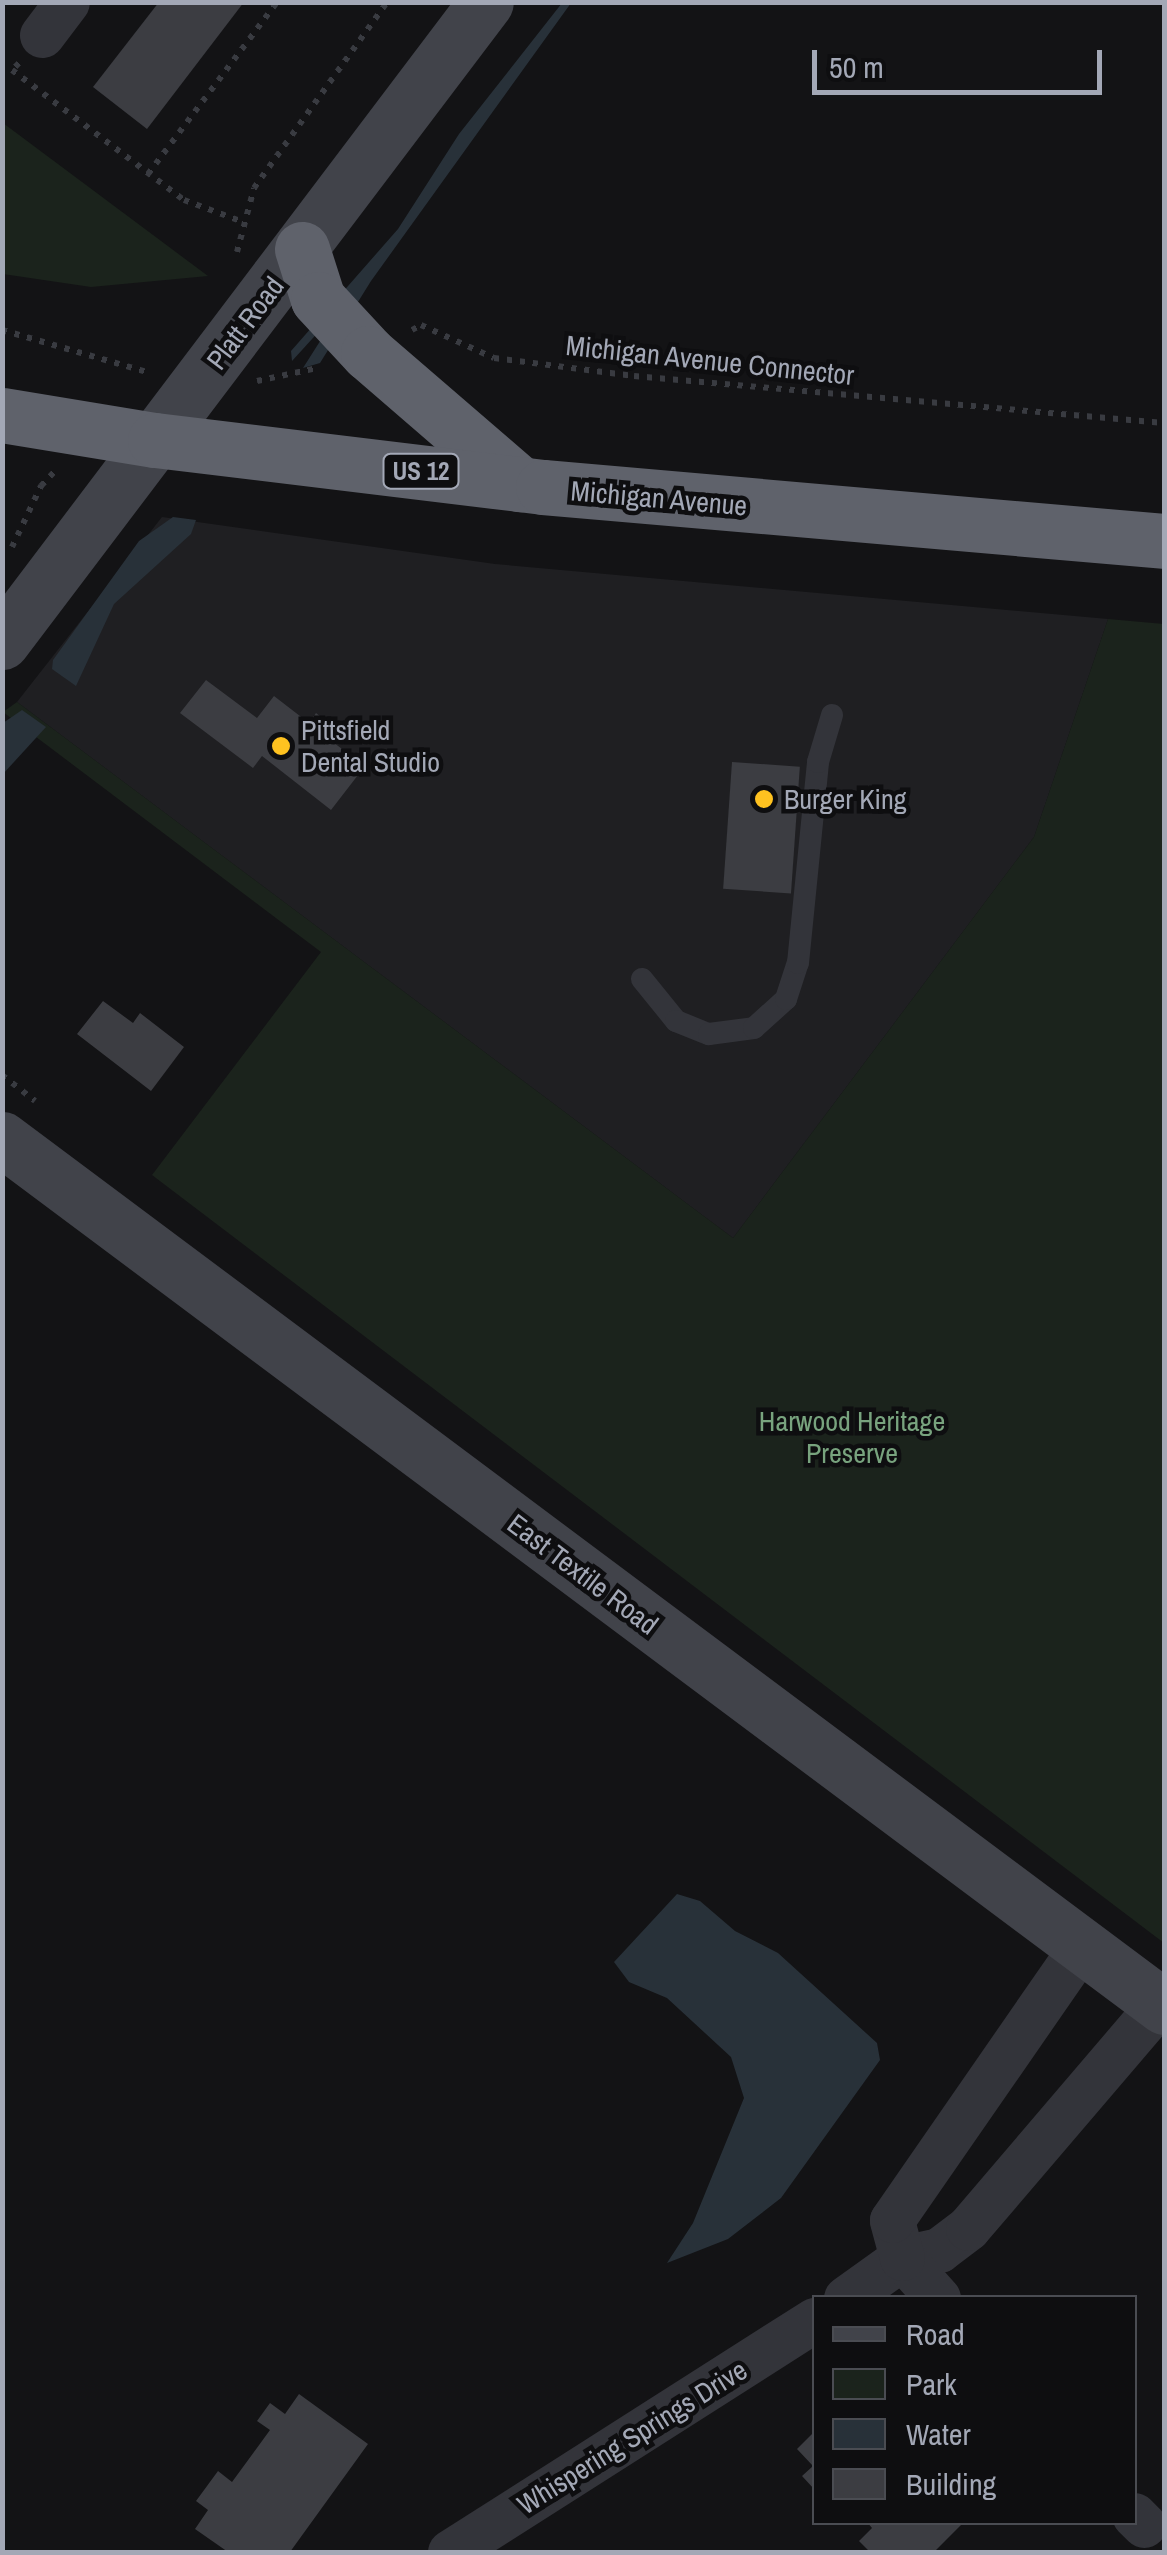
<!DOCTYPE html>
<style>
body{margin:0}
#map{position:relative;width:1167px;height:2555px;overflow:hidden;background:#131315;font-family:"Archivo Narrow",sans-serif}
div>[style]{position:absolute}
.built>*{inset:0;background:#1f1f22}
.green>*{inset:0;background:#1b231c}
.water>*{inset:0;background:#283139}
.building>*{inset:0;background:#3c3d42;transform-origin:0 0}
.path>*{height:6px;margin-top:-3px;transform-origin:0;background:repeating-linear-gradient(90deg,#393b41 0 5px,transparent 0 13px)}
.lane>*{height:22px;margin:-11px;padding:0 11px;transform-origin:11px;border-radius:11px;background:#33343a}
.street>*{height:45px;margin:-22.5px;padding:0 22.5px;transform-origin:22.5px;border-radius:22.5px;background:#33343a}
.secondary>*{height:55px;margin:-27.5px;padding:0 27.5px;transform-origin:27.5px;border-radius:27.5px;background:#41434a}
.highway>*{height:55px;margin:-27.5px;padding:0 27.5px;transform-origin:27.5px;border-radius:27.5px;background:#5f626b}
.dots>*{width:28px;height:28px;translate:-50% -50%;box-sizing:border-box;border:5px solid #0e0e10;border-radius:50%}
span{translate:-50% -50%;white-space:nowrap;text-align:center;line-height:1.15;-webkit-text-stroke:9px #0e0e10;paint-order:stroke}
.shield-label span{padding:2px 8px;background:#0e0e10;border:2px solid;border-radius:8px;-webkit-text-stroke-width:0}
.shield-label{font-size:25px;color:#a3a8b6;font-weight:700}
.street-label{font-size:28px;color:#a3a8b6}
.poi-label{font-size:28px;color:#a3a8b6}
.left{translate:0 -50%;text-align:left}
.park-label{font-size:28px;color:#78a37e}
.frame{position:absolute;inset:0;border:5px solid #a3a8b6;pointer-events:none}
.legend{position:absolute;left:812px;top:2295px;width:325px;height:230px;box-sizing:border-box;background:#0e0e10;border:2px solid #4a4c52;margin:0;padding:12px 18px;list-style:none;font-size:30px;color:#a3a8b6}
.legend li{display:flex;align-items:center;gap:20px;height:50px}
.legend b{width:50px;border:2px solid #4a4c52}
.scale{position:absolute;left:812px;top:50px;width:290px;height:45px;box-sizing:border-box;border:5px solid #a3a8b6;border-top:0;padding-left:12px;font-size:30px;line-height:35px;white-space:nowrap;color:#a3a8b6;-webkit-text-stroke:8px #0e0e10;paint-order:stroke}
</style>
<div id="map">
<div class="built">
<i style="clip-path:polygon(162px 517px,495px 564px,1108px 619px,1034px 837px,733px 1238px,17px 702px)"></i>
</div>
<div class="green">
<i style="clip-path:polygon(2px 123px,3px 123px,208px 276px,91px 287px,3px 274px)"></i>
<i style="clip-path:polygon(1108px 619px,1164px 624px,1164px 1943px,152px 1175px,321px 952px,3px 712px,17px 702px,733px 1238px,1034px 837px)"></i>
</div>
<div class="water">
<i style="clip-path:polygon(562px 3px,571px 3px,371px 281px,320px 363px,303px 368px,343px 305px,292px 361px,291px 351px,398px 229px,459px 134px)"></i>
<i style="clip-path:polygon(173px 517px,196px 520px,191px 534px,114px 604px,76px 686px,52px 669px,53px 660px,139px 541px)"></i>
<i style="clip-path:polygon(22px 710px,46px 727px,3px 774px,3px 723px)"></i>
<i style="clip-path:polygon(677px 1894px,700px 1901px,735px 1931px,778px 1953px,877px 2043px,880px 2060px,781px 2198px,728px 2239px,667px 2263px,693px 2223px,744px 2098px,731px 2057px,667px 1998px,629px 1982px,614px 1962px)"></i>
</div>
<div class="building">
<i style="clip-path:polygon(159px 2px,244px 2px,147px 129px,93px 87px)"></i>
<i style="clip-path:polygon(206px 680px,257px 718px,274px 696px,309px 723px,316px 713px,333px 727px,326px 737px,365px 766px,331px 810px,262px 756px,253px 768px,180px 713px)"></i>
<i style="left:732px;top:762px;width:68px;height:127px;rotate:4deg"></i>
<i style="clip-path:polygon(103px 1001px,133px 1023px,140px 1013px,184px 1047px,151px 1091px,77px 1034px)"></i>
<i style="clip-path:polygon(299px 2394px,368px 2444px,290px 2552px,228px 2552px,195px 2529px,208px 2510px,196px 2501px,218px 2471px,232px 2482px,270px 2430px,257px 2421px,270px 2403px,285px 2414px)"></i>
<i style="clip-path:polygon(814px 2432px,814px 2489px,802px 2476px,813px 2466px,797px 2449px)"></i>
<i style="clip-path:polygon(867px 2522px,964px 2522px,934px 2552px,870px 2552px,859px 2541px,872px 2528px)"></i>
</div>
<div class="path">
<i style="left:19px;top:63px;width:10px;rotate:135deg"></i>
<i style="left:12px;top:70px;width:216px;rotate:37.1deg"></i>
<i style="left:184px;top:200px;width:63px;rotate:20.4deg"></i>
<i style="left:148px;top:174px;width:215px;rotate:-53.1deg"></i>
<i style="left:237px;top:252px;width:66px;rotate:-75.1deg"></i>
<i style="left:254px;top:188px;width:229px;rotate:-54.4deg"></i>
<i style="left:2px;top:330px;width:154px;rotate:16.2deg"></i>
<i style="left:412px;top:330px;width:10px;rotate:-29deg"></i>
<i style="left:421px;top:325px;width:80px;rotate:24.3deg"></i>
<i style="left:494px;top:358px;width:141px;rotate:7.3deg"></i>
<i style="left:634px;top:376px;width:532px;rotate:5.07deg"></i>
<i style="left:257px;top:381px;width:61px;rotate:-12.2deg"></i>
<i style="left:12px;top:547px;width:68px;rotate:-64.6deg"></i>
<i style="left:41px;top:486px;width:25px;rotate:-47deg"></i>
<i style="left:2px;top:1075px;width:42px;rotate:38.2deg"></i>
</div>
<div class="lane">
<i style="left:642px;top:979px;width:54px;rotate:51deg"></i>
<i style="left:676px;top:1021px;width:35px;rotate:22deg"></i>
<i style="left:709px;top:1034px;width:45px;rotate:-7.6deg"></i>
<i style="left:754px;top:1028px;width:43px;rotate:-42.2deg"></i>
<i style="left:786px;top:999px;width:38px;rotate:-72deg"></i>
<i style="left:798px;top:963px;width:202px;rotate:-84.3deg"></i>
<i style="left:818px;top:762px;width:49px;rotate:-73.4deg"></i>
</div>
<div class="street">
<i style="left:42px;top:35px;width:41px;rotate:-52.9deg"></i>
<i style="left:846px;top:2298px;width:69px;rotate:-35.5deg"></i>
<i style="left:902px;top:2258px;width:38px;rotate:-12deg"></i>
<i style="left:939px;top:2250px;width:36px;rotate:-37deg"></i>
<i style="left:968px;top:2228px;width:296px;rotate:-49.5deg"></i>
<i style="left:938px;top:2298px;width:54px;rotate:-132deg"></i>
<i style="left:902px;top:2258px;width:39px;rotate:-105deg"></i>
<i style="left:892px;top:2220px;width:333px;rotate:-55.3deg"></i>
<i style="left:1134px;top:2515px;width:14px;rotate:45deg"></i>
<i style="left:450px;top:2552px;width:432px;rotate:-32.5deg"></i>
</div>
<div class="secondary">
<i style="left:2px;top:642px;width:802px;rotate:-52.9deg"></i>
<i style="left:2px;top:1139px;width:1450px;rotate:36.76deg"></i>
</div>
<div class="highway">
<i style="left:302px;top:249px;width:52px;rotate:72.3deg"></i>
<i style="left:318px;top:299px;width:74px;rotate:47.2deg"></i>
<i style="left:368px;top:353px;width:201px;rotate:40.8deg"></i>
<i style="left:2px;top:415px;width:155px;rotate:9.3deg"></i>
<i style="left:155px;top:440px;width:391px;rotate:6.9deg"></i>
<i style="left:543px;top:487px;width:623px;rotate:4.97deg"></i>
</div>
<div class="dots">
<i style="left:281px;top:746px;background:#ffc220"></i>
<i style="left:764px;top:799px;background:#ffc220"></i>
</div>
<div class="shield-label">
<span style="left:421px;top:471px">US 12</span>
</div>
<div class="street-label">
<span style="left:245px;top:323px;rotate:-53deg">Platt Road</span>
<span style="left:710px;top:360px;rotate:6deg">Michigan Avenue Connector</span>
<span style="left:659px;top:498px;rotate:5deg">Michigan Avenue</span>
<span style="left:583px;top:1574px;rotate:37deg">East Textile Road</span>
<span style="left:632px;top:2437px;rotate:-32deg">Whispering Springs Drive</span>
</div>
<div class="poi-label">
<span class="left" style="left:301px;top:746px">Pittsfield<br>Dental Studio</span>
<span class="left" style="left:784px;top:799px">Burger King</span>
</div>
<div class="park-label">
<span style="left:852px;top:1437px">Harwood Heritage<br>Preserve</span>
</div>
<div class="frame"></div>
<ul class="legend">
<li><b style="height:12px;background:#41434a"></b>Road</li>
<li><b style="height:28px;background:#1b231c"></b>Park</li>
<li><b style="height:28px;background:#283139"></b>Water</li>
<li><b style="height:28px;background:#3c3d42"></b>Building</li>
</ul>
<div class="scale">50 m</div>
</div>
